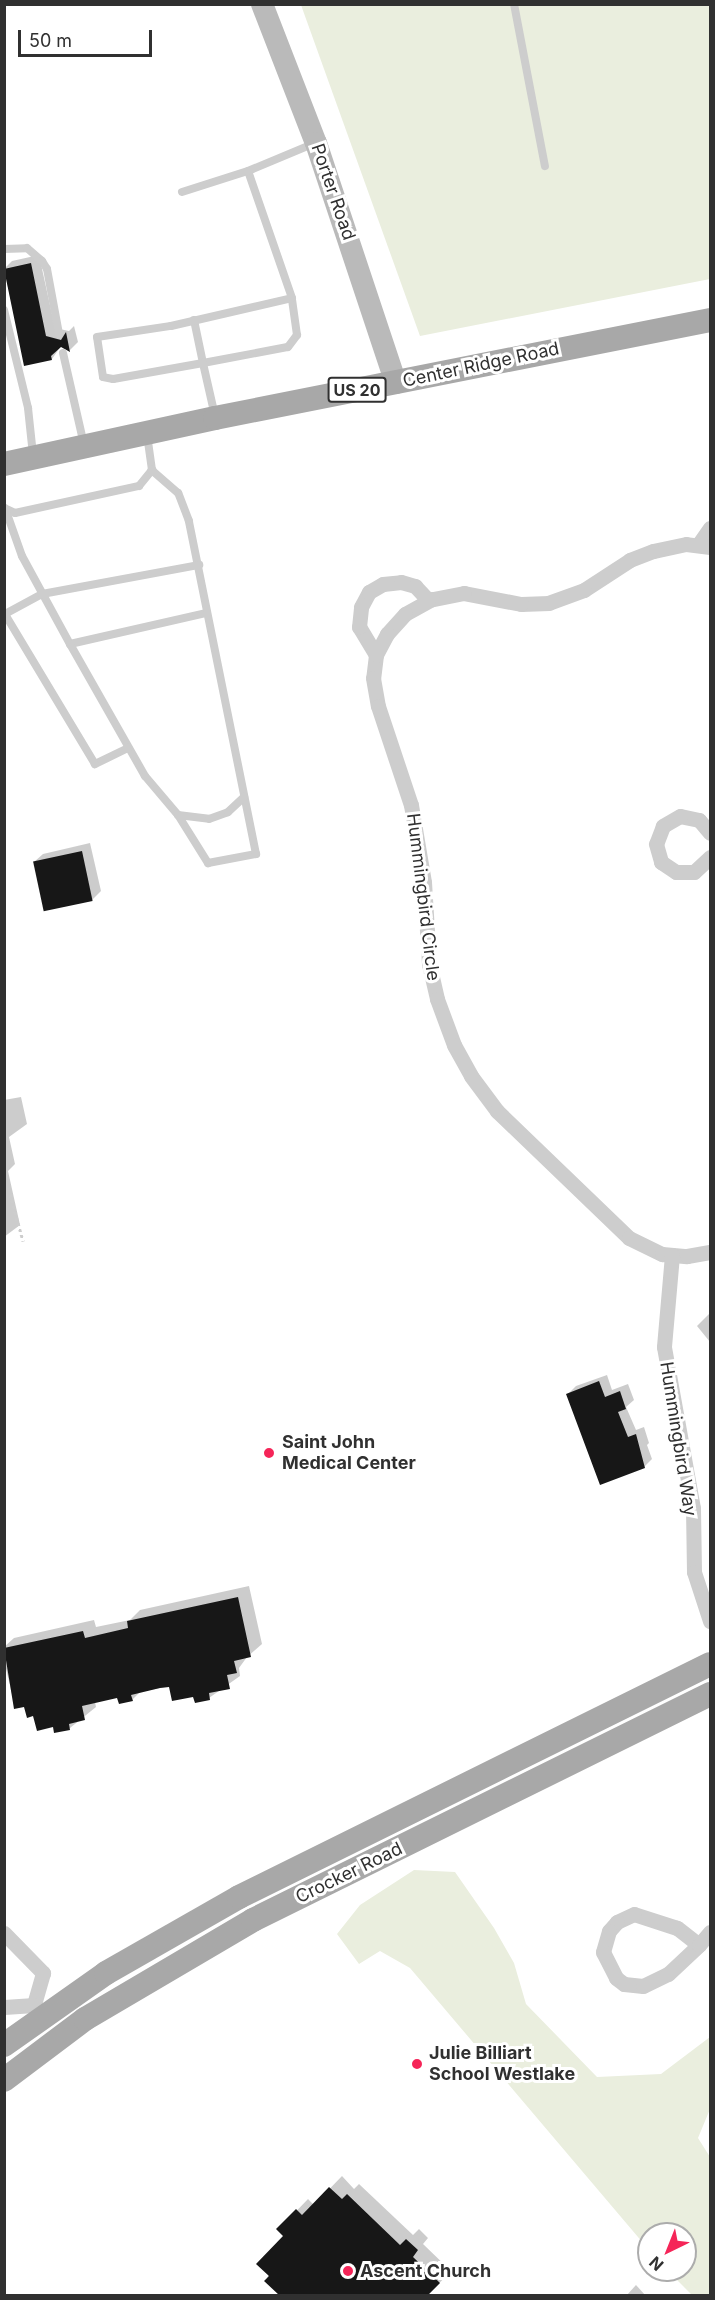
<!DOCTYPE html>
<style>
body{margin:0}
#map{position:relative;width:715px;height:2300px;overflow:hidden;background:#fff;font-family:Inter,sans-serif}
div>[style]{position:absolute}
.green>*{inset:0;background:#eaeede}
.shadow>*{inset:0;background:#0003}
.building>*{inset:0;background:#171717;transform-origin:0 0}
.path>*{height:3px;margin-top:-1.5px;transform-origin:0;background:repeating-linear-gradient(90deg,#cdcdcd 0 3px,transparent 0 6px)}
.service>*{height:8px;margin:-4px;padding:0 4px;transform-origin:4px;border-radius:4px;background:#cdcdcd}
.minor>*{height:15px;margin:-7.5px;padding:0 7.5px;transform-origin:7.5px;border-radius:7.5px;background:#cdcdcd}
.secondary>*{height:22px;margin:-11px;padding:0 11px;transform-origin:11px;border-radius:11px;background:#bababa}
.primary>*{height:24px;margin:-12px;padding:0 12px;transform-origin:12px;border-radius:12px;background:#a8a8a8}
.dots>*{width:16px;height:16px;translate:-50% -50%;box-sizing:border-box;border:3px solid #fff;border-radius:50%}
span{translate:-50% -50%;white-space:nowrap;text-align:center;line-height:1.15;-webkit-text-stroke:6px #fff;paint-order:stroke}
.shield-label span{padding:2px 4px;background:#fff;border:2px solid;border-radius:4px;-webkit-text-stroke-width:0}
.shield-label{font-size:16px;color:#303030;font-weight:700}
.street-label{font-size:18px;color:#303030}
.poi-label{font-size:18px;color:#303030;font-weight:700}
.left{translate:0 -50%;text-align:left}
.frame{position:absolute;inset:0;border:6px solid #303030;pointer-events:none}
.north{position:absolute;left:637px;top:2222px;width:60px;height:60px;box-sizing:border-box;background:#fff;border:2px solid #acacac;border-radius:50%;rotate:223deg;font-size:16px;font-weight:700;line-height:24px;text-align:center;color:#303030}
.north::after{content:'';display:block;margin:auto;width:21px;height:27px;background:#f52558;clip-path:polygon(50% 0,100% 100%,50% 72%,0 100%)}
.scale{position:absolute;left:18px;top:30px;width:134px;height:27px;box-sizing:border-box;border:3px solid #303030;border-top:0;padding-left:8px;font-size:18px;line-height:21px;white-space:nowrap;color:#303030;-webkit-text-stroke:4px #fff;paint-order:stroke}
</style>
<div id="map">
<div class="green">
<i style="clip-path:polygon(301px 5px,710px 5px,710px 279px,420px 336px)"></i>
<i style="clip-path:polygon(414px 1870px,455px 1872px,494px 1928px,514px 1963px,526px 2004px,597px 2077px,661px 2074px,710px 2037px,710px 2109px,698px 2138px,710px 2157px,710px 2295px,692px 2295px,667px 2270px,685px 2270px,685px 2234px,649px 2234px,649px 2250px,410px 1968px,380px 1951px,359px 1964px,337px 1934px,360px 1905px)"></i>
</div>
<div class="shadow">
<i style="clip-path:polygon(39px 255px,55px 328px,69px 331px,74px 326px,78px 342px,70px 350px,61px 346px,52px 359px,25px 365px,4px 269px,12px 261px)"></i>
<i style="clip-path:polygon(90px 843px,101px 891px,92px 900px,34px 862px,43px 854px)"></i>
<i style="clip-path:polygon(21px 1097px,27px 1124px,9px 1137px,15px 1164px,8px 1171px,20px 1225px,4px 1237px,4px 1100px)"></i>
<i style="clip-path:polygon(710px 1313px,710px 1342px,697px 1326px)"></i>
<i style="clip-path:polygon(607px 1375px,612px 1390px,628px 1384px,634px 1400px,626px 1407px,636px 1430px,644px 1427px,649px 1443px,647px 1445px,652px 1459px,644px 1467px,568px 1394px,576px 1386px)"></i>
<i style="clip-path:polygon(249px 1586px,262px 1644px,247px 1657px,239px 1668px,240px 1676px,209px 1698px,170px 1686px,140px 1692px,132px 1700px,118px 1697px,95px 1702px,96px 1707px,70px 1728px,54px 1725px,25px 1705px,15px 1707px,4px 1660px,4px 1647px,14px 1638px,94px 1620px,96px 1627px,130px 1620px,140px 1610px)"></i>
<i style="clip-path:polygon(342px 2176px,354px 2189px,359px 2184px,413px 2235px,419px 2229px,428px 2238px,423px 2244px,451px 2271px,427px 2296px,280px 2296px,266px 2281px,285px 2235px,279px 2229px,308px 2199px,314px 2205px)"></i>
<i style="clip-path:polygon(636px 2285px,646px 2296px,626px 2296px)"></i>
</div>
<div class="building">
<i style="clip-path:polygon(31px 263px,46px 336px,61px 340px,66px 332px,70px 352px,61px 347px,51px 356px,52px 360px,24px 366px,4px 269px)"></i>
<i style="left:82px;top:851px;width:51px;height:50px;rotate:78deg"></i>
<i style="clip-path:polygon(599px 1381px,605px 1397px,620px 1391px,626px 1409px,618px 1412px,628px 1437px,636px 1434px,645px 1468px,600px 1485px,566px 1394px)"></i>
<i style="clip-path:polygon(238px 1597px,251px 1657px,234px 1661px,237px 1673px,227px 1675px,230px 1689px,209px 1693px,210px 1700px,195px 1703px,193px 1697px,172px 1701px,169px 1687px,160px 1688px,131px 1695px,133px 1701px,119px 1704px,117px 1698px,82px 1706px,85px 1720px,69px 1724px,70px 1730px,54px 1733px,53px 1727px,37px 1731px,33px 1716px,27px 1718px,24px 1707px,14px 1709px,4px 1648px,83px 1631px,85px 1638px,128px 1628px,127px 1621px)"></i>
<i style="clip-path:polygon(329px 2187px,342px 2199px,347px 2194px,400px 2245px,406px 2239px,418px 2250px,413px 2257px,440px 2283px,428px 2295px,279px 2295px,264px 2281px,269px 2276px,256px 2264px,283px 2236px,276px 2229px,296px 2209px,302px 2215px)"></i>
</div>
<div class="path">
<i style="left:10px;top:1194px;width:49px;rotate:74.5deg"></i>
</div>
<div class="service">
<i style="left:514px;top:4px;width:165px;rotate:79.2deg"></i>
<i style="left:182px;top:192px;width:69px;rotate:-17.7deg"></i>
<i style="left:4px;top:249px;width:23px;rotate:-2deg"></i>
<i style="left:27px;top:248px;width:20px;rotate:41deg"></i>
<i style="left:42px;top:261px;width:9px;rotate:58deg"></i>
<i style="left:47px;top:269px;width:66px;rotate:79.5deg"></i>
<i style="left:4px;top:310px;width:101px;rotate:76.2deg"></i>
<i style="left:28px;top:408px;width:47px;rotate:83.9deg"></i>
<i style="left:194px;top:320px;width:44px;rotate:78.2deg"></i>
<i style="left:203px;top:363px;width:86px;rotate:-10.7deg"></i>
<i style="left:288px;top:347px;width:15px;rotate:-53deg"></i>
<i style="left:297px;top:335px;width:37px;rotate:-98deg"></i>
<i style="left:63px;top:353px;width:94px;rotate:77.1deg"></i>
<i style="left:215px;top:416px;width:54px;rotate:-102.8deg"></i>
<i style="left:203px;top:363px;width:91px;rotate:169.9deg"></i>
<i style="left:113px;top:379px;width:10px;rotate:-169deg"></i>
<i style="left:103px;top:377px;width:40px;rotate:-98.5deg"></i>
<i style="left:97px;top:337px;width:75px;rotate:-8.5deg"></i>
<i style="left:171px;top:326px;width:124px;rotate:-13deg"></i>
<i style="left:292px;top:298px;width:134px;rotate:-109.1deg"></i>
<i style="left:248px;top:171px;width:73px;rotate:-22.7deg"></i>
<i style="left:4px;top:508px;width:12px;rotate:24deg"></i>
<i style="left:15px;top:513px;width:127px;rotate:-12.3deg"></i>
<i style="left:139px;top:486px;width:21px;rotate:-51deg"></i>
<i style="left:152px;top:470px;width:34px;rotate:-98deg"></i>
<i style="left:5px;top:508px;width:51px;rotate:70.5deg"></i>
<i style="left:22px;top:556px;width:100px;rotate:61.4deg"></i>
<i style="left:70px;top:644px;width:139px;rotate:-12.8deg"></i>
<i style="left:70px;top:644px;width:152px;rotate:60.4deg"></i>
<i style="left:145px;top:776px;width:51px;rotate:49.8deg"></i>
<i style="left:178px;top:815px;width:57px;rotate:58deg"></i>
<i style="left:208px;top:863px;width:49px;rotate:-10.6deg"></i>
<i style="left:256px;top:854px;width:340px;rotate:-101.4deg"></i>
<i style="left:189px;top:521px;width:30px;rotate:-111deg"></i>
<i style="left:178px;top:493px;width:35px;rotate:-139deg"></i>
<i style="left:128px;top:748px;width:37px;rotate:154deg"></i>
<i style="left:95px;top:764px;width:175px;rotate:-121deg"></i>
<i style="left:5px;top:614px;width:42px;rotate:-28.4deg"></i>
<i style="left:42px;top:594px;width:160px;rotate:-10.5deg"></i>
<i style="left:178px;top:815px;width:31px;rotate:7deg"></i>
<i style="left:209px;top:819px;width:20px;rotate:-20deg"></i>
<i style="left:228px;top:812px;width:22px;rotate:-43deg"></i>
</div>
<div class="minor">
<i style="left:698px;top:545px;width:21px;rotate:-55deg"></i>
<i style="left:710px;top:547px;width:24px;rotate:-173deg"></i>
<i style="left:686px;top:544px;width:34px;rotate:168deg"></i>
<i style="left:653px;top:551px;width:25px;rotate:159deg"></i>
<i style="left:630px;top:560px;width:55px;rotate:146.9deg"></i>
<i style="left:584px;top:590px;width:37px;rotate:160deg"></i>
<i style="left:549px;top:603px;width:28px;rotate:178deg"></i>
<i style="left:521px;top:604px;width:58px;rotate:-169.1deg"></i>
<i style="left:464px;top:593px;width:33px;rotate:169deg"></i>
<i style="left:432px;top:599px;width:31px;rotate:151deg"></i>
<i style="left:405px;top:614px;width:27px;rotate:132deg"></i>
<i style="left:387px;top:634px;width:24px;rotate:118deg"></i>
<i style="left:376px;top:655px;width:23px;rotate:97deg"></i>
<i style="left:373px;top:678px;width:28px;rotate:80deg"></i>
<i style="left:378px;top:706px;width:104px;rotate:71.6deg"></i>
<i style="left:411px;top:805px;width:78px;rotate:80.4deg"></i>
<i style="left:424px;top:882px;width:82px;rotate:86.5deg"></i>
<i style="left:429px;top:964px;width:36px;rotate:77deg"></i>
<i style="left:437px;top:999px;width:49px;rotate:69.7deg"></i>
<i style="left:454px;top:1045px;width:35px;rotate:61deg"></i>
<i style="left:471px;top:1076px;width:44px;rotate:53.4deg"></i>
<i style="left:497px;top:1111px;width:183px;rotate:43.9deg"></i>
<i style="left:629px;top:1238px;width:37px;rotate:26deg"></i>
<i style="left:662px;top:1254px;width:25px;rotate:5deg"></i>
<i style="left:687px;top:1256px;width:23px;rotate:-10deg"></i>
<i style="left:376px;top:655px;width:33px;rotate:-121deg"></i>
<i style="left:359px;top:627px;width:20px;rotate:-84deg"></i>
<i style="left:361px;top:607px;width:17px;rotate:-62deg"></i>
<i style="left:369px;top:592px;width:16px;rotate:-30deg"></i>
<i style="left:383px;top:584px;width:18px;rotate:-6deg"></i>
<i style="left:401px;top:582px;width:15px;rotate:16deg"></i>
<i style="left:415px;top:586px;width:19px;rotate:47deg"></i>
<i style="left:710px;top:833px;width:17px;rotate:-130deg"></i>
<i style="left:699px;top:820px;width:19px;rotate:-168deg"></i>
<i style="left:680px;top:816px;width:20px;rotate:150deg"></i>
<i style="left:663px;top:826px;width:19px;rotate:111deg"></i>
<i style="left:656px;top:844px;width:19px;rotate:74deg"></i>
<i style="left:661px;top:862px;width:18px;rotate:34deg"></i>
<i style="left:676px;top:872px;width:18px"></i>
<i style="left:694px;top:872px;width:22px;rotate:-43deg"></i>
<i style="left:672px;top:1255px;width:92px;rotate:95deg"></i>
<i style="left:664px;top:1347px;width:164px;rotate:79.8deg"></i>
<i style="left:693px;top:1508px;width:64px;rotate:89.1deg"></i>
<i style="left:694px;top:1572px;width:52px;rotate:71.9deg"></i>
<i style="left:4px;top:1933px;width:56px;rotate:45.7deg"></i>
<i style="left:43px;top:1973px;width:33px;rotate:106deg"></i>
<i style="left:34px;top:2005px;width:30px;rotate:176deg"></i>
<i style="left:699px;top:1945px;width:28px;rotate:-142deg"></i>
<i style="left:677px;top:1928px;width:45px;rotate:-162deg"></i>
<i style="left:634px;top:1914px;width:19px;rotate:155deg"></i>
<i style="left:617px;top:1922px;width:12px;rotate:132deg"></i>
<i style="left:609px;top:1931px;width:22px;rotate:106deg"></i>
<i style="left:603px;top:1952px;width:29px;rotate:63deg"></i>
<i style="left:616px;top:1978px;width:10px;rotate:37deg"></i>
<i style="left:624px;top:1984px;width:19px;rotate:6deg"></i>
<i style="left:643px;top:1986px;width:28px;rotate:-26deg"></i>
<i style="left:668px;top:1974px;width:42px;rotate:-43.1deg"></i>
<i style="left:699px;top:1945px;width:17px;rotate:-50deg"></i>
</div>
<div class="secondary">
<i style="left:262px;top:4px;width:149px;rotate:68.8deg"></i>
<i style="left:316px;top:143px;width:253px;rotate:71.6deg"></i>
</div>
<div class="primary">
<i style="left:4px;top:464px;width:216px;rotate:-12.3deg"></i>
<i style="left:215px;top:418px;width:505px;rotate:-11.2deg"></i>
<i style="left:4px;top:2045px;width:125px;rotate:-35.2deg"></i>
<i style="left:106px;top:1973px;width:153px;rotate:-29.7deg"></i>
<i style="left:239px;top:1897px;width:525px;rotate:-26.32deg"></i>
<i style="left:4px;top:2080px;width:101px;rotate:-37deg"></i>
<i style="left:85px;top:2019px;width:195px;rotate:-30.5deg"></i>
<i style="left:253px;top:1920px;width:510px;rotate:-26.31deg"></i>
</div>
<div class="dots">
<i style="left:269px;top:1453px;background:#f52558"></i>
<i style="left:417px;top:2064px;background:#f52558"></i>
<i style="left:348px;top:2271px;background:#f52558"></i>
</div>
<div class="shield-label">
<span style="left:357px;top:390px">US 20</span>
</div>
<div class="street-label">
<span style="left:333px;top:192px;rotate:71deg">Porter Road</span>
<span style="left:481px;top:365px;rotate:-12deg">Center Ridge Road</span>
<span style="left:423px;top:897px;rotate:83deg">Hummingbird Circle</span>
<span style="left:678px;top:1439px;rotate:81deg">Hummingbird Way</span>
<span style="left:349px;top:1873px;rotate:-26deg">Crocker Road</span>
</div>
<div class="poi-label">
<span class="left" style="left:282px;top:1453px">Saint John<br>Medical Center</span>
<span class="left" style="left:429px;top:2064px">Julie Billiart<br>School Westlake</span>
<span class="left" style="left:360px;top:2271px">Ascent Church</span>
</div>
<div class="frame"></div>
<div class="north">N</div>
<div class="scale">50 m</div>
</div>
